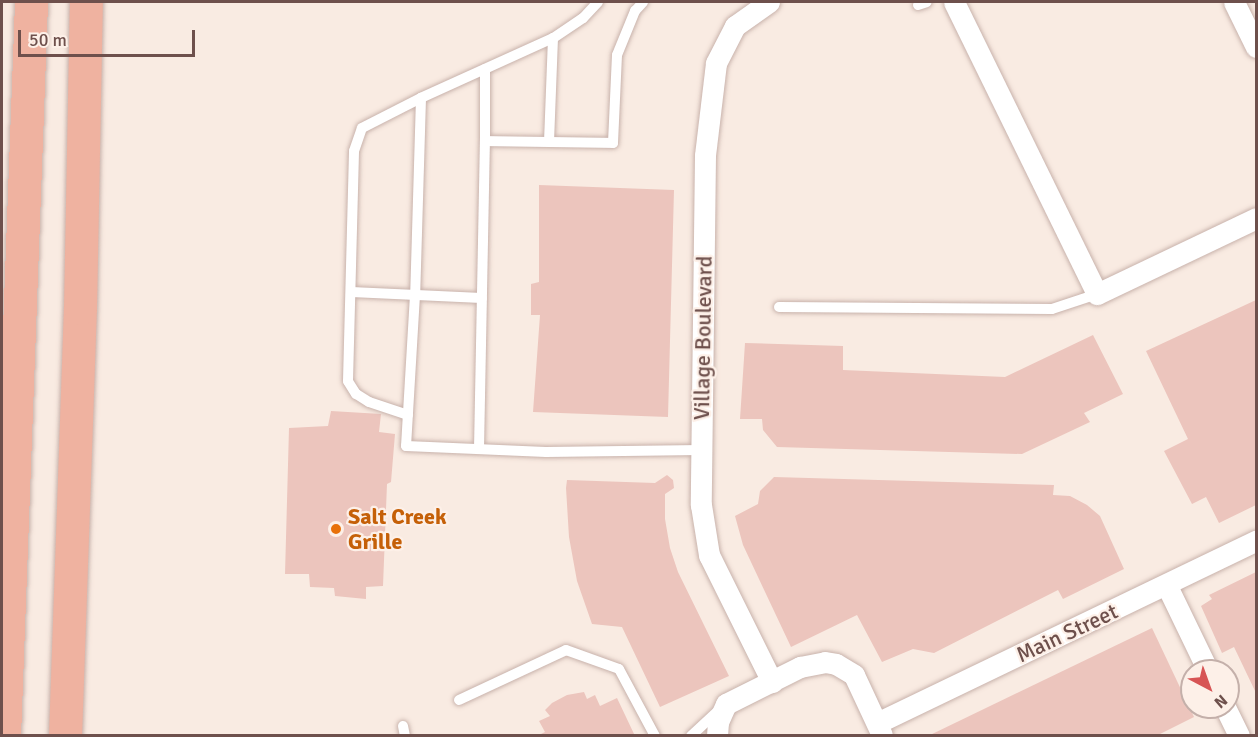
<!DOCTYPE html>
<style>
body{margin:0}
#map{position:relative;width:1258px;height:737px;overflow:hidden;background:#f9ebe2;font-family:Signika,sans-serif}
div>[style]{position:absolute}
.building>*{inset:0;background:#ecc5bd}
.roads{filter:drop-shadow(0 0 2px #c8b2ab) drop-shadow(0 0 2px #c8b2ab)}
.service>*{height:10px;margin:-5px;padding:0 5px;transform-origin:5px;border-radius:5px;background:#fff}
.minor>*{height:21px;margin:-10.5px;padding:0 10.5px;transform-origin:10.5px;border-radius:10.5px;background:#fff}
.trunk>*{height:33px;margin:-16.5px;padding:0 16.5px;transform-origin:16.5px;border-radius:16.5px;background:#efb2a0}
.dots>*{width:16px;height:16px;translate:-50% -50%;box-sizing:border-box;border:3px solid #fdf0e8;border-radius:50%}
span{translate:-50% -50%;white-space:nowrap;text-align:center;line-height:1.15;-webkit-text-stroke:4.5px #fdf0e8;paint-order:stroke}
.street-label{font-size:22px;color:#6e504c}
.food-label{font-size:22px;color:#c56008;font-weight:700}
.left{translate:0 -50%;text-align:left}
.frame{position:absolute;inset:0;border:3px solid #6e504c;pointer-events:none}
.north{position:absolute;left:1180px;top:659px;width:60px;height:60px;box-sizing:border-box;background:#fdf0e8;border:2px solid #c4b0aa;border-radius:50%;rotate:139deg;font-size:16px;font-weight:700;line-height:24px;text-align:center;color:#6e504c}
.north::after{content:'';display:block;margin:auto;width:21px;height:27px;background:#d75454;clip-path:polygon(50% 0,100% 100%,50% 72%,0 100%)}
.scale{position:absolute;left:18px;top:30px;width:177px;height:27px;box-sizing:border-box;border:3px solid #6e504c;border-top:0;padding-left:8px;font-size:18px;line-height:21px;white-space:nowrap;color:#6e504c;-webkit-text-stroke:4px #fdf0e8;paint-order:stroke}
</style>
<div id="map">
<div class="building">
<i style="clip-path:polygon(539px 185px,674px 190px,668px 417px,533px 412px,540px 315px,531px 315px,531px 284px,539px 282px)"></i>
<i style="clip-path:polygon(1256px 300px,1256px 505px,1219px 523px,1206px 497px,1192px 504px,1164px 451px,1188px 439px,1146px 351px)"></i>
<i style="clip-path:polygon(1093px 335px,1123px 394px,1084px 413px,1090px 422px,1022px 454px,777px 447px,763px 430px,762px 419px,740px 419px,745px 343px,843px 346px,843px 370px,1005px 377px)"></i>
<i style="clip-path:polygon(331px 411px,381px 414px,379px 432px,395px 434px,391px 482px,387px 484px,383px 586px,366px 587px,366px 599px,335px 596px,334px 588px,310px 587px,309px 574px,285px 574px,289px 428px,328px 426px)"></i>
<i style="clip-path:polygon(667px 475px,673px 480px,674px 488px,665px 494px,665px 519px,670px 548px,678px 572px,729px 676px,660px 707px,622px 627px,592px 624px,577px 581px,569px 537px,566px 488px,567px 480px,655px 483px)"></i>
<i style="clip-path:polygon(774px 477px,1054px 485px,1053px 495px,1070px 496px,1087px 505px,1100px 516px,1124px 569px,1063px 599px,1058px 590px,934px 653px,913px 649px,882px 662px,857px 615px,791px 647px,743px 545px,735px 516px,758px 504px,760px 491px)"></i>
<i style="clip-path:polygon(1256px 572px,1256px 693px,1234px 647px,1222px 653px,1201px 606px,1212px 599px,1209px 595px)"></i>
<i style="clip-path:polygon(1152px 628px,1194px 717px,1156px 736px,928px 736px)"></i>
<i style="clip-path:polygon(584px 692px,587px 699px,595px 695px,600px 706px,617px 698px,635px 736px,537px 736px,545px 732px,539px 721px,550px 716px,545px 710px,552px 703px,567px 695px)"></i>
</div>
<div class="roads">
<div class="service">
<i style="left:598px;top:2px;width:22px;rotate:133deg"></i>
<i style="left:583px;top:18px;width:36px;rotate:146deg"></i>
<i style="left:553px;top:38px;width:145px;rotate:155.6deg"></i>
<i style="left:421px;top:98px;width:197px;rotate:91.7deg"></i>
<i style="left:415px;top:295px;width:151px;rotate:93.4deg"></i>
<i style="left:406px;top:446px;width:140px;rotate:2.5deg"></i>
<i style="left:546px;top:452px;width:155px;rotate:-0.7deg"></i>
<i style="left:918px;top:5px;width:9px;rotate:-18deg"></i>
<i style="left:485px;top:69px;width:72px;rotate:90deg"></i>
<i style="left:549px;top:142px;width:104px;rotate:-87.8deg"></i>
<i style="left:351px;top:292px;width:131px;rotate:2.6deg"></i>
<i style="left:779px;top:307px;width:273px;rotate:0.4deg"></i>
<i style="left:1052px;top:309px;width:47px;rotate:-18.4deg"></i>
<i style="left:408px;top:415px;width:41px;rotate:-161.6deg"></i>
<i style="left:369px;top:402px;width:15px;rotate:-148deg"></i>
<i style="left:356px;top:394px;width:15px;rotate:-122deg"></i>
<i style="left:348px;top:381px;width:230px;rotate:-88.5deg"></i>
<i style="left:354px;top:151px;width:24px;rotate:-71deg"></i>
<i style="left:362px;top:128px;width:66px;rotate:-27deg"></i>
<i style="left:479px;top:449px;width:308px;rotate:-88.9deg"></i>
<i style="left:485px;top:141px;width:128px;rotate:0.9deg"></i>
<i style="left:613px;top:143px;width:88px;rotate:-87.4deg"></i>
<i style="left:617px;top:55px;width:48px;rotate:-67.8deg"></i>
<i style="left:635px;top:11px;width:12px;rotate:-48deg"></i>
<i style="left:459px;top:700px;width:118px;rotate:-25deg"></i>
<i style="left:566px;top:650px;width:56px;rotate:19.7deg"></i>
<i style="left:619px;top:669px;width:76px;rotate:61.8deg"></i>
<i style="left:403px;top:726px;width:10px;rotate:79deg"></i>
<i style="left:691px;top:736px;width:38px;rotate:-43deg"></i>
</div>
<div class="minor">
<i style="left:769px;top:2px;width:42px;rotate:144.8deg"></i>
<i style="left:735px;top:26px;width:42px;rotate:117.2deg"></i>
<i style="left:716px;top:63px;width:93px;rotate:96.8deg"></i>
<i style="left:705px;top:155px;width:350px;rotate:90.7deg"></i>
<i style="left:701px;top:505px;width:51px;rotate:80.9deg"></i>
<i style="left:709px;top:555px;width:142px;rotate:63.6deg"></i>
<i style="left:954px;top:2px;width:325px;rotate:63.9deg"></i>
<i style="left:1097px;top:294px;width:176px;rotate:-25.5deg"></i>
<i style="left:1234px;top:2px;width:50px;rotate:63.9deg"></i>
<i style="left:1167px;top:586px;width:94px;rotate:64.2deg"></i>
<i style="left:1225px;top:707px;width:32px;rotate:64deg"></i>
<i style="left:877px;top:723px;width:420px;rotate:-25.7deg"></i>
<i style="left:717px;top:736px;width:14px;rotate:-86deg"></i>
<i style="left:718px;top:722px;width:20px;rotate:-66deg"></i>
<i style="left:726px;top:704px;width:83px;rotate:-26.6deg"></i>
<i style="left:800px;top:667px;width:25px;rotate:-11deg"></i>
<i style="left:825px;top:662px;width:11px;rotate:10deg"></i>
<i style="left:836px;top:664px;width:21px;rotate:31deg"></i>
<i style="left:854px;top:675px;width:66px;rotate:65deg"></i>
</div>
<div class="trunk">
<i style="left:4px;top:736px;width:734px;rotate:-87.89deg"></i>
<i style="left:65px;top:736px;width:428px;rotate:-88deg"></i>
<i style="left:80px;top:308px;width:306px;rotate:-88.9deg"></i>
</div>
</div>
<div class="dots">
<i style="left:336px;top:529px;background:#e8710a"></i>
</div>
<div class="street-label">
<span style="left:703px;top:338px;rotate:-89deg">Village Boulevard</span>
<span style="left:1067px;top:633px;rotate:-25deg">Main Street</span>
</div>
<div class="food-label">
<span class="left" style="left:348px;top:529px">Salt Creek<br>Grille</span>
</div>
<div class="frame"></div>
<div class="north">N</div>
<div class="scale">50 m</div>
</div>
